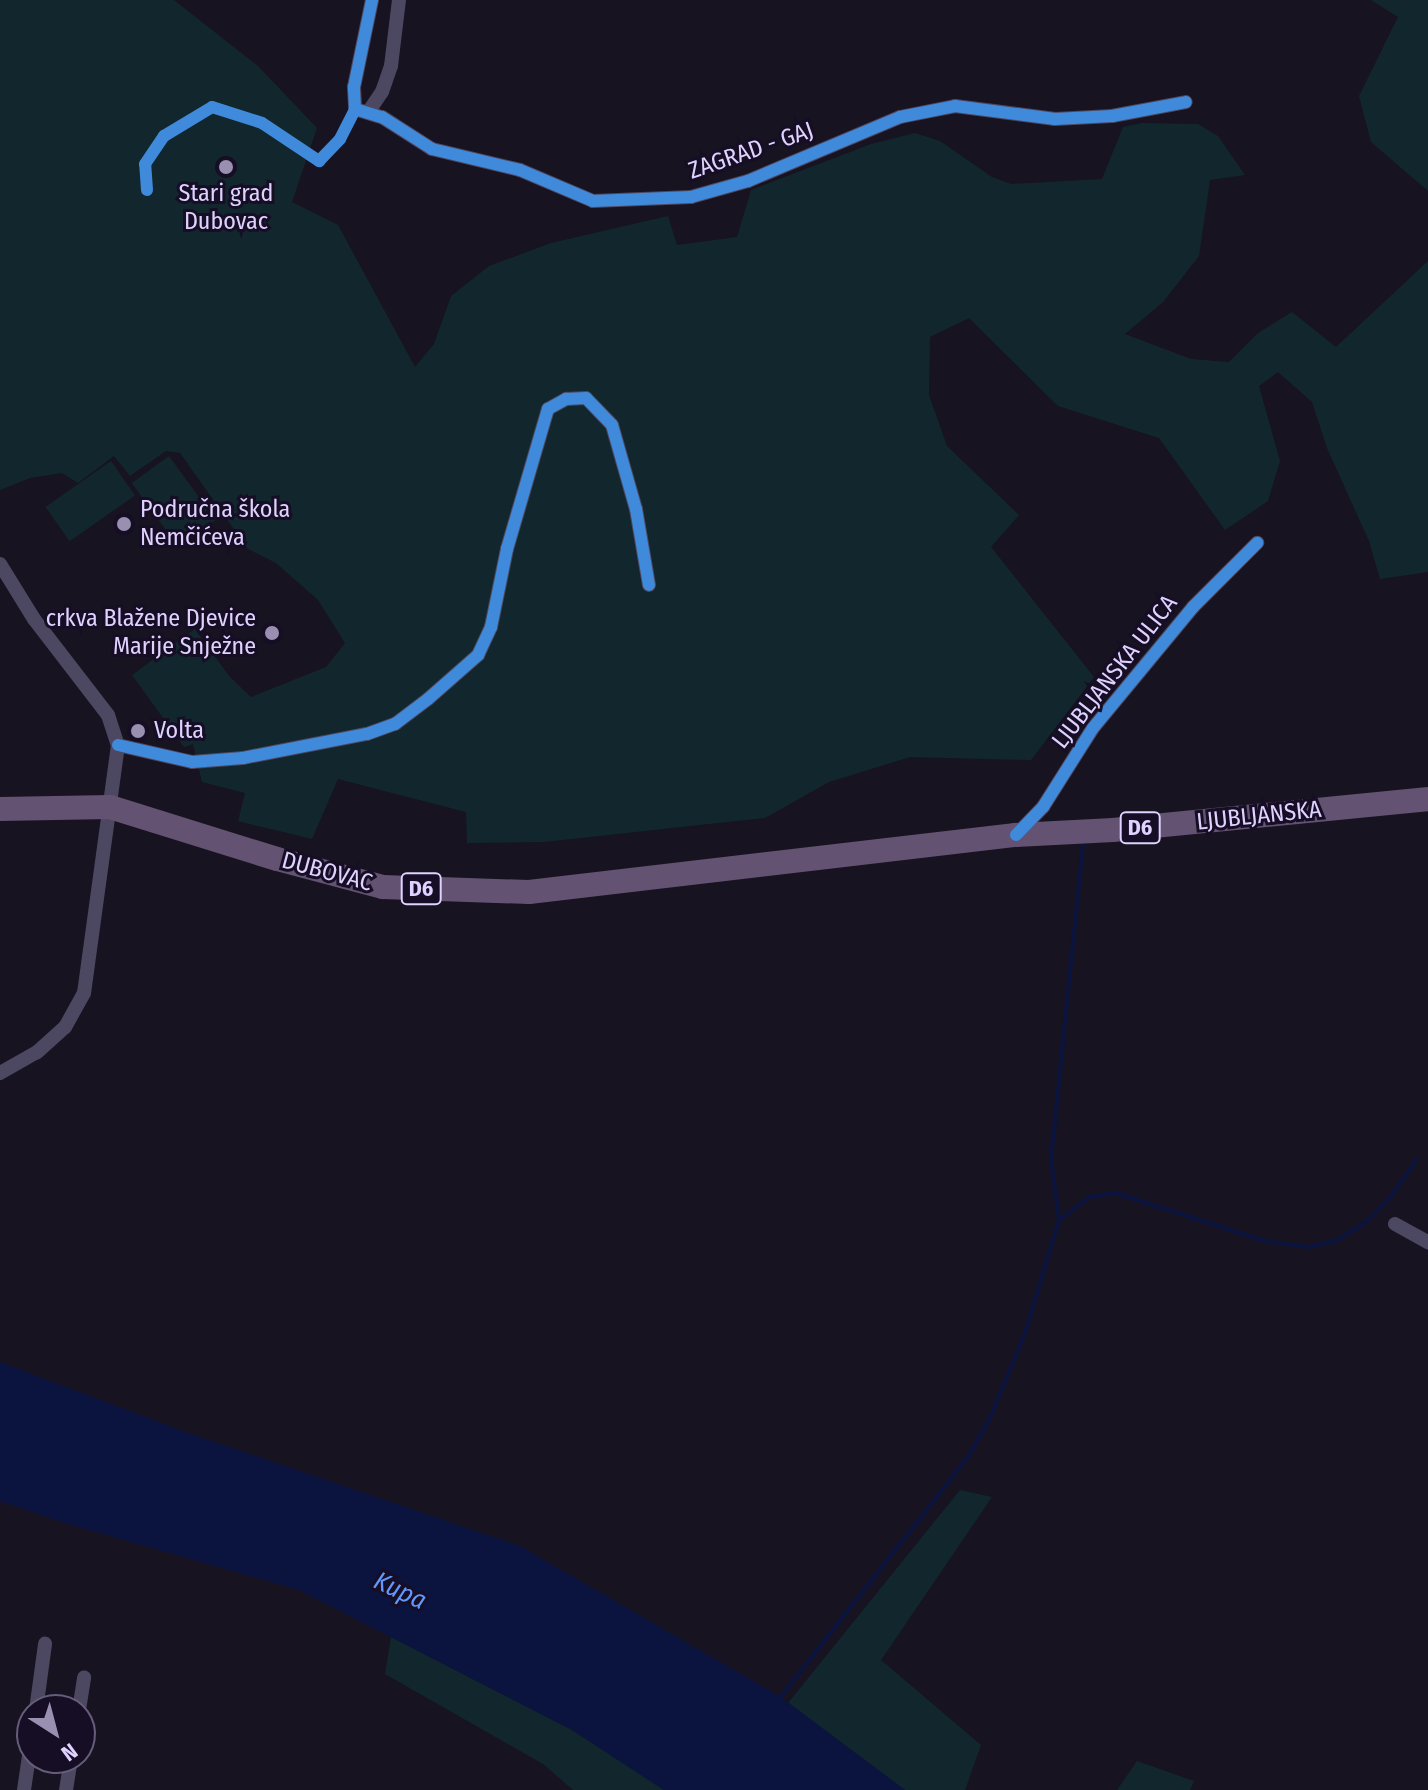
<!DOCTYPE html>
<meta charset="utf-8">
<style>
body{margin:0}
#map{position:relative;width:1428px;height:1790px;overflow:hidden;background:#171320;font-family:"Fira Sans Condensed",sans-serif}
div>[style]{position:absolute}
.green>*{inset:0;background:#12272d;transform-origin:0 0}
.water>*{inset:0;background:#0b143f}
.stream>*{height:4px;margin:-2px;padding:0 2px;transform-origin:2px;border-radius:2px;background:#0b143f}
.street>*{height:14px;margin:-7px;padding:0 7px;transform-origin:7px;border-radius:7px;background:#4d4861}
.primary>*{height:24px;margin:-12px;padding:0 12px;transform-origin:12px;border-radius:12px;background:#635272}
.cycleway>*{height:12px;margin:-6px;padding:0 6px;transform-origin:6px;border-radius:6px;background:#408adc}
.dots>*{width:22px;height:22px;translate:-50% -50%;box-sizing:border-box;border:4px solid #160e25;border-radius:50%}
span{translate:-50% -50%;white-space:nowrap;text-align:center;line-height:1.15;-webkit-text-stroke:6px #160e25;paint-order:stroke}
.shield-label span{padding:2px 6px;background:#160e25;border:2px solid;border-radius:6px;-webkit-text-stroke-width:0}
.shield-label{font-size:22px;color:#dfd2ff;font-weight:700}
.street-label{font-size:24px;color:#dfd2ff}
.poi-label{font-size:24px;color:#dfd2ff}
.left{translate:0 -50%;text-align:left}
.right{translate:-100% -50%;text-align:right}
.water-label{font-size:26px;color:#6098ff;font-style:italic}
.north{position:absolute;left:16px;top:1694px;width:80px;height:80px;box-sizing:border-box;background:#160e25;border:2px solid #665c7c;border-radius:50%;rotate:144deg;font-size:22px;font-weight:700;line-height:32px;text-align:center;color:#dfd2ff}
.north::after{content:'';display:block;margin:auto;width:28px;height:36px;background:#998fb1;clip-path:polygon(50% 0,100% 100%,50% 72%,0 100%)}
</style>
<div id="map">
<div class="green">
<i style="clip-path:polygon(0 0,174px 0,258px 66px,317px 128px,292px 202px,338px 225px,415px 367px,434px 344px,451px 296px,489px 266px,551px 243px,668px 216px,677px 245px,737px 237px,751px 190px,871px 144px,915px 133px,940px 141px,992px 177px,1011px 184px,1102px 179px,1123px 127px,1142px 123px,1198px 124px,1218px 136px,1245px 175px,1210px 180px,1199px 256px,1163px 302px,1125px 334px,1191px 359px,1229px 362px,1258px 333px,1292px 312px,1336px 347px,1428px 261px,1428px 572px,1380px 579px,1369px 541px,1327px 448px,1312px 402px,1278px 372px,1259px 386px,1280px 461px,1268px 501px,1225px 530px,1159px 438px,1058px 406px,969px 318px,930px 337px,929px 395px,947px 446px,1019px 515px,991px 547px,1094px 677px,1031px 760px,910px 757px,829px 782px,765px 818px,544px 842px,467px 843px,466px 812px,338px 779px,312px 839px,238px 821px,245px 793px,202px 782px,193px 744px,184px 747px,132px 675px,195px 629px,229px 676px,251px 697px,326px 667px,345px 643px,318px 600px,276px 563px,248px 549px,180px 453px,166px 451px,130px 476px,114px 456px,78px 483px,62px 473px,30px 478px,0 490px)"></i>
<i style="clip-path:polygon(1371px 0,1428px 0,1428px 191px,1371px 142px,1359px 96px,1398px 17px)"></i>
<i style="left:169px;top:456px;width:79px;height:46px;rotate:54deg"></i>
<i style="left:111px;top:461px;width:42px;height:80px;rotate:55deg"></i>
<i style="clip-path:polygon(960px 1490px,992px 1497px,881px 1660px,981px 1745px,965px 1790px,905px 1790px,788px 1703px)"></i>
<i style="clip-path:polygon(391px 1637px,572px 1730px,664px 1790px,573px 1790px,543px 1764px,385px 1674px)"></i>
<i style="clip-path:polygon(1137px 1761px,1194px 1781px,1190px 1790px,1117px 1790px)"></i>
</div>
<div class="water">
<i style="clip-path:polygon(0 1362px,183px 1431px,520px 1546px,781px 1697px,905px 1790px,664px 1790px,572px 1730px,299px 1590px,65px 1523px,0 1501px)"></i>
</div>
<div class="stream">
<i style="left:1059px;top:1220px;width:62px;rotate:-97.5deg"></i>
<i style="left:1051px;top:1159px;width:315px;rotate:-84.2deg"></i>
<i style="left:778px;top:1700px;width:308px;rotate:-52deg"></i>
<i style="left:968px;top:1457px;width:43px;rotate:-60.4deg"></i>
<i style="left:989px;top:1420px;width:91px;rotate:-67.4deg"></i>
<i style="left:1024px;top:1336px;width:121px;rotate:-73.2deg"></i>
<i style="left:1059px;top:1220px;width:39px;rotate:-37deg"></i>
<i style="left:1090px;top:1197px;width:26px;rotate:-9deg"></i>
<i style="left:1116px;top:1193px;width:157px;rotate:17.9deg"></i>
<i style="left:1265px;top:1241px;width:44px;rotate:7.8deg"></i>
<i style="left:1309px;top:1247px;width:28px;rotate:-13deg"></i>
<i style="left:1336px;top:1241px;width:36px;rotate:-32deg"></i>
<i style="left:1366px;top:1222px;width:34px;rotate:-45deg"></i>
<i style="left:1390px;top:1198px;width:47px;rotate:-55.3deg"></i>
</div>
<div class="street">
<i style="left:372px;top:0;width:89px;rotate:101.7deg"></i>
<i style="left:354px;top:87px;width:22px;rotate:87deg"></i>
<i style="left:355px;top:109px;width:28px;rotate:17deg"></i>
<i style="left:382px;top:117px;width:59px;rotate:32.6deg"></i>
<i style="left:432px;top:149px;width:90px;rotate:13.4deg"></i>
<i style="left:520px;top:170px;width:79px;rotate:23deg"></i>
<i style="left:593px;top:201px;width:98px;rotate:-2.3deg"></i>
<i style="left:691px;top:197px;width:59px;rotate:-15.7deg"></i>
<i style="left:748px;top:181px;width:165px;rotate:-22.8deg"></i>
<i style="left:900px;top:117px;width:56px;rotate:-11.3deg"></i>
<i style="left:955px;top:106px;width:101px;rotate:7.4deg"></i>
<i style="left:1055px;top:119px;width:57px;rotate:-3deg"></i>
<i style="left:1112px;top:116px;width:75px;rotate:-10.7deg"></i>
<i style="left:369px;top:111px;width:23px;rotate:-56deg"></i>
<i style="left:382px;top:92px;width:28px;rotate:-71deg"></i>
<i style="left:391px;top:66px;width:66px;rotate:-83.1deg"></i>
<i style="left:0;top:564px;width:65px;rotate:58.3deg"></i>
<i style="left:34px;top:619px;width:121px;rotate:52.4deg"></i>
<i style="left:108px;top:715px;width:32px;rotate:72deg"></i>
<i style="left:118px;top:745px;width:250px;rotate:97.8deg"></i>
<i style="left:84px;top:993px;width:39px;rotate:119deg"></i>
<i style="left:65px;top:1027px;width:38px;rotate:138deg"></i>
<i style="left:37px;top:1052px;width:43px;rotate:150.4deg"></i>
<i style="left:118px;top:745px;width:76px;rotate:12.9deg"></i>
<i style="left:192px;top:762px;width:51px;rotate:-4.5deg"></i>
<i style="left:243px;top:758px;width:126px;rotate:-11deg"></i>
<i style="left:367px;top:734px;width:30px;rotate:-20deg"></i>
<i style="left:395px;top:724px;width:41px;rotate:-37.1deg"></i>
<i style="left:428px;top:699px;width:67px;rotate:-41.3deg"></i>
<i style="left:478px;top:655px;width:31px;rotate:-65deg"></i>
<i style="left:491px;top:627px;width:80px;rotate:-78.4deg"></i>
<i style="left:507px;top:549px;width:146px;rotate:-73.7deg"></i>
<i style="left:548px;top:409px;width:21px;rotate:-29deg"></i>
<i style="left:566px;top:399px;width:20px;rotate:-3deg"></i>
<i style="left:586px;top:398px;width:37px;rotate:46deg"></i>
<i style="left:612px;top:425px;width:87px;rotate:74.1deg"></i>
<i style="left:636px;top:509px;width:77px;rotate:80.3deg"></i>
<i style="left:1016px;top:835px;width:39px;rotate:-46deg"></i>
<i style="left:1043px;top:807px;width:93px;rotate:-57.7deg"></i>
<i style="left:1093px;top:728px;width:157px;rotate:-50.4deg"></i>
<i style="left:1193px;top:607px;width:91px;rotate:-45deg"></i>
<i style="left:1395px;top:1224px;width:38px;rotate:29deg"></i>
<i style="left:36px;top:1710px;width:67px;rotate:-82.2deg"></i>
<i style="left:79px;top:1710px;width:33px;rotate:-81deg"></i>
<i style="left:24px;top:1790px;width:56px;rotate:-81.7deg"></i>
<i style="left:66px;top:1790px;width:32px;rotate:-81deg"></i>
</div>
<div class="primary">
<i style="left:0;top:809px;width:110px;rotate:-1deg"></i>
<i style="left:110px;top:807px;width:175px;rotate:17.3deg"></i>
<i style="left:277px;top:859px;width:110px;rotate:14.8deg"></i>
<i style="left:383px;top:887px;width:146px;rotate:2deg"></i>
<i style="left:529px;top:892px;width:490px;rotate:-6.7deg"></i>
<i style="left:1016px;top:835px;width:97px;rotate:-3deg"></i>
<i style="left:1113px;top:830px;width:317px;rotate:-5.6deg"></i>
</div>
<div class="cycleway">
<i style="left:355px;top:109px;width:28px;rotate:17deg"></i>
<i style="left:382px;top:117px;width:59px;rotate:32.6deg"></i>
<i style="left:432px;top:149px;width:90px;rotate:13.4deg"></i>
<i style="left:520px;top:170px;width:79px;rotate:23deg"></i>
<i style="left:593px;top:201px;width:98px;rotate:-2.3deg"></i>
<i style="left:691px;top:197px;width:59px;rotate:-15.7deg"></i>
<i style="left:748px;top:181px;width:165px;rotate:-22.8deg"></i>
<i style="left:900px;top:117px;width:56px;rotate:-11.3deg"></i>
<i style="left:955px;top:106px;width:101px;rotate:7.4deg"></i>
<i style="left:1055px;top:119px;width:57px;rotate:-3deg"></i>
<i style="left:1112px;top:116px;width:75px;rotate:-10.7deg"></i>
<i style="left:147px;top:190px;width:26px;rotate:-94deg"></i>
<i style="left:145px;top:164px;width:34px;rotate:-56deg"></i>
<i style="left:164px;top:136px;width:56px;rotate:-31.1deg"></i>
<i style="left:212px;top:107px;width:52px;rotate:17.7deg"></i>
<i style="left:262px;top:123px;width:69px;rotate:33.7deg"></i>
<i style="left:319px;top:161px;width:30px;rotate:-46deg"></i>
<i style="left:340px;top:139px;width:34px;rotate:-63deg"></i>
<i style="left:355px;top:109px;width:22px;rotate:-93deg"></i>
<i style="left:354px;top:87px;width:89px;rotate:-78.3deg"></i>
<i style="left:118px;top:745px;width:76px;rotate:12.9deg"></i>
<i style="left:192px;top:762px;width:51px;rotate:-4.5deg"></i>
<i style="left:243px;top:758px;width:126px;rotate:-11deg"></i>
<i style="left:367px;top:734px;width:30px;rotate:-20deg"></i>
<i style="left:395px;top:724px;width:41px;rotate:-37.1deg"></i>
<i style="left:428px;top:699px;width:67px;rotate:-41.3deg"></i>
<i style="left:478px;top:655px;width:31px;rotate:-65deg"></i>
<i style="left:491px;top:627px;width:80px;rotate:-78.4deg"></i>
<i style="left:507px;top:549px;width:146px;rotate:-73.7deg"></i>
<i style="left:548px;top:409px;width:21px;rotate:-29deg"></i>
<i style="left:566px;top:399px;width:20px;rotate:-3deg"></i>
<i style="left:586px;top:398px;width:37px;rotate:46deg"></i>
<i style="left:612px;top:425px;width:87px;rotate:74.1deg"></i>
<i style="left:636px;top:509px;width:77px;rotate:80.3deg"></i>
<i style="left:1016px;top:835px;width:39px;rotate:-46deg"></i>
<i style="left:1043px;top:807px;width:93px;rotate:-57.7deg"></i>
<i style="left:1093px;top:728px;width:157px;rotate:-50.4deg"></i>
<i style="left:1193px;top:607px;width:91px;rotate:-45deg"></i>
</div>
<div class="dots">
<i style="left:226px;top:167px;background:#998fb1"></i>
<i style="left:124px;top:524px;background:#998fb1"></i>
<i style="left:272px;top:633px;background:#998fb1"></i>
<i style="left:138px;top:731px;background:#998fb1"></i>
</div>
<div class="shield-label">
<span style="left:1140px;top:828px">D6</span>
<span style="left:421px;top:889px">D6</span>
</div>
<div class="street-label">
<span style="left:751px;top:151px;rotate:-19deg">ZAGRAD - GAJ</span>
<span style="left:1115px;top:672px;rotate:-52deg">LJUBLJANSKA ULICA</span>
<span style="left:1259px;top:816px;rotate:-6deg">LJUBLJANSKA</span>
<span style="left:327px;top:872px;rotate:15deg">DUBOVAC</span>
</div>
<div class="poi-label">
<span style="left:226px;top:208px">Stari grad<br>Dubovac</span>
<span class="left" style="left:140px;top:524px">Područna škola<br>Nemčićeva</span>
<span class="right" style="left:256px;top:633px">crkva Blažene Djevice<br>Marije Snježne</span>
<span class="left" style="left:154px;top:731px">Volta</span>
</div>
<div class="water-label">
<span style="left:400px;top:1591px;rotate:25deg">Kupa</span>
</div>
<div class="north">N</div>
</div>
